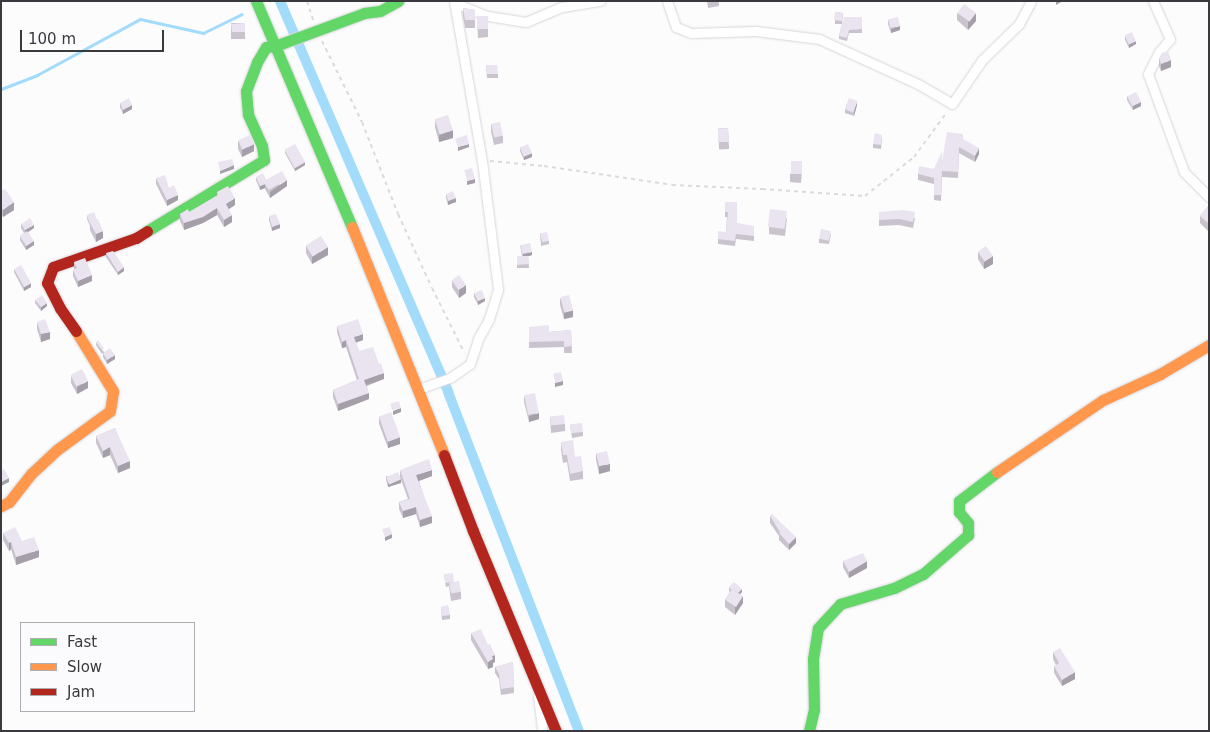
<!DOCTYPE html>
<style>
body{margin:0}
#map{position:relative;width:1210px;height:732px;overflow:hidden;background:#fcfcfd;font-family:"DejaVu Sans",sans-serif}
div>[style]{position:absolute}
.stream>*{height:3px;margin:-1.5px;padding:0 1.5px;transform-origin:1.5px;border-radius:1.5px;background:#a2dcfa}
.canal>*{height:10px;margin:-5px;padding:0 5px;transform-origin:5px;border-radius:5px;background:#a2dcfa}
.path>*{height:2px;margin-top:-1px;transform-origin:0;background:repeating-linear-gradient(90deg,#dbdadc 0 4px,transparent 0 8px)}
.roads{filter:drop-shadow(0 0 1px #d6d6d9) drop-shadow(0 0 1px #d6d6d9)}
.street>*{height:9px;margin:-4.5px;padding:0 4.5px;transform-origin:4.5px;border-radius:4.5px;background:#fff}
.fast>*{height:11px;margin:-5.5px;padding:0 5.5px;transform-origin:5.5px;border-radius:5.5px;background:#63d668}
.slow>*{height:11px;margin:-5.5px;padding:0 5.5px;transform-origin:5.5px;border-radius:5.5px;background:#ff974d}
.jam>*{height:11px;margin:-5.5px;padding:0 5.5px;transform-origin:5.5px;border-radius:5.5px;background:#b3261e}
.wall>*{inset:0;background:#c9c3ce;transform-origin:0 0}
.shaded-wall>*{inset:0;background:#a49fa8}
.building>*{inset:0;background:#eae3f0;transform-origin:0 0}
span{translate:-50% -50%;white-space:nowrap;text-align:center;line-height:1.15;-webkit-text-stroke:4px #fbfbfe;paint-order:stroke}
.frame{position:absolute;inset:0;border:2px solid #3a393e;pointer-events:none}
.legend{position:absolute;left:20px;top:622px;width:175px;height:90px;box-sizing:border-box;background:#fbfbfe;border:1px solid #aeadb1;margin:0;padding:6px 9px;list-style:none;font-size:15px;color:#3a393e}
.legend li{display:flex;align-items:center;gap:10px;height:25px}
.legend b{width:25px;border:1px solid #aeadb1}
.scale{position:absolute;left:20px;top:30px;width:144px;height:22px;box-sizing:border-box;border:2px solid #3a393e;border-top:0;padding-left:6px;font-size:15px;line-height:18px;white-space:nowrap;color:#3a393e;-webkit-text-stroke:4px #fbfbfe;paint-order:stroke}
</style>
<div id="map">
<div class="stream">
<i style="left:1px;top:89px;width:39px;rotate:-21deg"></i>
<i style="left:37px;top:75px;width:117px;rotate:-28.5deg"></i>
<i style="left:140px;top:19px;width:65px;rotate:12.5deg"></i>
<i style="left:203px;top:33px;width:43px;rotate:-26deg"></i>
</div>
<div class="canal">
<i style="left:280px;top:1px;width:426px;rotate:66.7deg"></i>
<i style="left:448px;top:392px;width:363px;rotate:68.9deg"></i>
</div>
<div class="path">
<i style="left:307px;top:1px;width:20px;rotate:72deg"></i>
<i style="left:322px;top:41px;width:90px;rotate:63.7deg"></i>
<i style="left:362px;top:122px;width:99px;rotate:68.6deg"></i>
<i style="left:398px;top:214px;width:81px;rotate:65.3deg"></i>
<i style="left:432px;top:288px;width:72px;rotate:63.4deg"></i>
<i style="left:490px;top:161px;width:54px;rotate:5.3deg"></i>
<i style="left:544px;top:166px;width:129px;rotate:8.4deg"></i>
<i style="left:672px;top:185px;width:90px;rotate:2.5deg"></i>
<i style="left:762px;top:189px;width:103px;rotate:3.9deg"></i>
<i style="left:865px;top:196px;width:63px;rotate:-38.5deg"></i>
<i style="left:914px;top:157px;width:56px;rotate:-53.7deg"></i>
</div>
<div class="roads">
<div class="street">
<i style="left:667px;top:1px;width:28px;rotate:71deg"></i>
<i style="left:676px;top:27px;width:16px;rotate:22deg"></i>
<i style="left:691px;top:33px;width:65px;rotate:-1.8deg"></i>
<i style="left:756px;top:31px;width:64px;rotate:7.2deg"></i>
<i style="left:819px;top:39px;width:109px;rotate:24.4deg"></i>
<i style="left:918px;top:84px;width:39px;rotate:30deg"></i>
<i style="left:952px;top:104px;width:53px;rotate:-55.7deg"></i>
<i style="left:982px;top:60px;width:52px;rotate:-44.2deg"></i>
<i style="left:1019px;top:24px;width:26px;rotate:-62deg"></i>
<i style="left:1153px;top:1px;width:42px;rotate:65.9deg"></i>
<i style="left:1170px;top:39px;width:17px;rotate:130deg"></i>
<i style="left:1159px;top:52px;width:25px;rotate:117deg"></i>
<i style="left:1148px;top:74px;width:104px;rotate:69.8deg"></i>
<i style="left:1184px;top:172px;width:35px;rotate:45deg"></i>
<i style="left:455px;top:3px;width:35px;rotate:22deg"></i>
<i style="left:488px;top:16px;width:38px;rotate:9deg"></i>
<i style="left:526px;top:22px;width:39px;rotate:-23deg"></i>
<i style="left:562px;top:7px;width:39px;rotate:-9deg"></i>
<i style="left:419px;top:389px;width:33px;rotate:-20deg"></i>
<i style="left:450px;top:378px;width:24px;rotate:-35deg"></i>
<i style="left:470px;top:364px;width:26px;rotate:-72deg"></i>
<i style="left:478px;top:339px;width:23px;rotate:-61deg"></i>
<i style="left:489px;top:319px;width:31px;rotate:-73deg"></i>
<i style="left:498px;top:289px;width:129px;rotate:-97.1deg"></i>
<i style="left:482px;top:161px;width:162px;rotate:-99.9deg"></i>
<i style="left:538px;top:696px;width:35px;rotate:83deg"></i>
</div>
<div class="fast">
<i style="left:256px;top:1px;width:246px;rotate:67deg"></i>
<i style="left:147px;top:231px;width:137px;rotate:-31.3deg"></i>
<i style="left:264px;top:160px;width:14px;rotate:-98deg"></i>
<i style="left:262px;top:146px;width:35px;rotate:-114deg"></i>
<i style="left:248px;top:114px;width:23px;rotate:-95deg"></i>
<i style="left:246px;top:91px;width:31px;rotate:-69deg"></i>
<i style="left:257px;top:62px;width:17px;rotate:-59deg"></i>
<i style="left:266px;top:47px;width:9px;rotate:-6deg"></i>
<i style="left:275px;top:46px;width:95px;rotate:-20.3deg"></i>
<i style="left:364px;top:13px;width:16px;rotate:-7deg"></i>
<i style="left:380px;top:11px;width:21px;rotate:-29deg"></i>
<i style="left:809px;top:731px;width:22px;rotate:-77deg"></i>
<i style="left:814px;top:710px;width:51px;rotate:-91.1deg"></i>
<i style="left:813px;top:659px;width:31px;rotate:-81deg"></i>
<i style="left:818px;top:628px;width:33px;rotate:-47deg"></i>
<i style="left:840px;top:604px;width:56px;rotate:-16.5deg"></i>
<i style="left:894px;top:588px;width:32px;rotate:-26deg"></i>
<i style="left:923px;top:574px;width:60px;rotate:-40.9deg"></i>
<i style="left:968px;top:535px;width:12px;rotate:-90deg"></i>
<i style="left:968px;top:523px;width:14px;rotate:-129deg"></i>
<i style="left:959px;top:512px;width:11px;rotate:-90deg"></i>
<i style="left:959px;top:501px;width:48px;rotate:-37.3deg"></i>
</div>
<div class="slow">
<i style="left:352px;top:227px;width:246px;rotate:68deg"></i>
<i style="left:997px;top:472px;width:128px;rotate:-34.2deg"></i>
<i style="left:1103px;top:400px;width:63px;rotate:-24.5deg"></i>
<i style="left:1160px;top:374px;width:57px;rotate:-30.6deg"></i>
<i style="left:1px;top:506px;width:9px;rotate:-27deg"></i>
<i style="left:9px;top:502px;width:37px;rotate:-52deg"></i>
<i style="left:32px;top:473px;width:35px;rotate:-43deg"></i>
<i style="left:58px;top:449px;width:64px;rotate:-36.2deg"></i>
<i style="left:110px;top:411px;width:20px;rotate:-81deg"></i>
<i style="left:113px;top:391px;width:70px;rotate:-121.7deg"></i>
</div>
<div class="jam">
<i style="left:76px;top:331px;width:28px;rotate:-125deg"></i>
<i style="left:60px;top:308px;width:28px;rotate:-117deg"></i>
<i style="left:47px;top:283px;width:17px;rotate:-69deg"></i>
<i style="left:53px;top:267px;width:88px;rotate:-19.3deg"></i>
<i style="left:136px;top:238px;width:13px;rotate:-32deg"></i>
<i style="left:444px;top:455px;width:81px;rotate:69.1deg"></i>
<i style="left:473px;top:531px;width:217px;rotate:67.5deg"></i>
</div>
</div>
<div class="wall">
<i style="clip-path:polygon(707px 1px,719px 1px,719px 6px,708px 8px)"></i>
<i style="clip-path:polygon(463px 8px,475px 10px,475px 28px,465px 28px,463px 16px)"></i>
<i style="clip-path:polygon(835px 12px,843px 13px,842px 23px,862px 17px,862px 33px,849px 33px,847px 41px,839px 39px,839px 36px,842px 24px,835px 24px)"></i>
<i style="clip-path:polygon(957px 13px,976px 21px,968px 30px,957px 20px)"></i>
<i style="clip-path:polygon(477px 17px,488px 29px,488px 37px,478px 38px)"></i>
<i style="clip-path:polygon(888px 20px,900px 30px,891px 33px,888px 24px)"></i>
<i style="left:245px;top:23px;width:16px;height:14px;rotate:90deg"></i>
<i style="clip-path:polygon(1125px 36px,1136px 44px,1129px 48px,1125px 40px)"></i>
<i style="clip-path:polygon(1159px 58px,1171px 67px,1161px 71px,1159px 66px)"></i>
<i style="clip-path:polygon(486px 65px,498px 74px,498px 78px,487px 78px)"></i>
<i style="clip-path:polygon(1127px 96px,1141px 106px,1133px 110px,1127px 100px)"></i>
<i style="clip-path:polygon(120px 103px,132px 109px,123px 114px,120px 107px)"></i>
<i style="clip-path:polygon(857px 105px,854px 116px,845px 113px,845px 109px)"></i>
<i style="clip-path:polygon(435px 119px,453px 138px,439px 142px,435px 127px)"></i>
<i style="clip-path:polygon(491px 124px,503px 136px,503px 143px,494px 145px,491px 131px)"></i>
<i style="left:728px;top:128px;width:21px;height:10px;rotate:87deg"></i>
<i style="clip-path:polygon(882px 138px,881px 149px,873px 148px,873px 144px)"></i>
<i style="clip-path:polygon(963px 140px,979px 154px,975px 162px,959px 153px,958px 178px,942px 177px,941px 201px,934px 200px,934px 184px,918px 180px,918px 174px,934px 169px)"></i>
<i style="clip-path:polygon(238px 141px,254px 151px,242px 157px,238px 149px)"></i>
<i style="clip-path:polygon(520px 147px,532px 157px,524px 160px,520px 151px)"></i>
<i style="clip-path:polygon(285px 150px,305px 165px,295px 171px,285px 153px)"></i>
<i style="clip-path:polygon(802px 169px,801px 183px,790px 182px,790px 174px)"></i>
<i style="clip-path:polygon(256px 177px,267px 182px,287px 186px,270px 198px,265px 189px,265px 188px,260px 190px,256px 180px)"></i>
<i style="clip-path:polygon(156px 178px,169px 188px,178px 200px,167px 206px,156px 184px)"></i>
<i style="clip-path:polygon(1px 191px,14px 210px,3px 217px,1px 214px)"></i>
<i style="clip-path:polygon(217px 192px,235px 205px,228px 209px,232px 222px,224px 227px,217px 215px,203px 223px,184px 230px,180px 221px,180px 214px,189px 212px,217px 196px)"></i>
<i style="clip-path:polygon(446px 194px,456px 202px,448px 205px,446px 198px)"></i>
<i style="clip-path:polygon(725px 202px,737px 223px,754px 231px,754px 241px,736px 239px,735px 246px,718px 244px,718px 239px,726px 232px,727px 217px,725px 217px)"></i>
<i style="clip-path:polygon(1209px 205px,1208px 231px,1200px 223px,1200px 216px)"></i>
<i style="clip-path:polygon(879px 212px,915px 218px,913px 228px,899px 225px,879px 226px)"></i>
<i style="clip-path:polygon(87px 215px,97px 220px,103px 238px,96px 242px,90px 230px,90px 226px,87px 219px)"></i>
<i style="clip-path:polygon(269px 216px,280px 228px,272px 231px,269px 220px)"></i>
<i style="clip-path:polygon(787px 218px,785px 236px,769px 234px,769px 227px)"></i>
<i style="clip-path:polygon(21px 224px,34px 228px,28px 232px,34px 245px,26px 250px,20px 240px,20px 236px,24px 233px,21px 228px)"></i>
<i style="clip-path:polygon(540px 233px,549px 241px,549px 244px,541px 246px)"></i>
<i style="clip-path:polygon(831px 234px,829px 244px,819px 243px,819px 239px)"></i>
<i style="clip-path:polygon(520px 245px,532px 255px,528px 256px,529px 268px,517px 268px,517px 256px,522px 256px)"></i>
<i style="clip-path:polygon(306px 246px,328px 255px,312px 264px,306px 253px)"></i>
<i style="clip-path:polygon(978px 252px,993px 264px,984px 269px,978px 259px)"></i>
<i style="clip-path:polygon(106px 253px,124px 271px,118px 275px,106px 257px)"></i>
<i style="clip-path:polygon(74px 262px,92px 281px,78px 287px,73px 276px,73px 270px,74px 270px)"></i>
<i style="clip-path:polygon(14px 269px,31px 287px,24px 291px,14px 272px)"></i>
<i style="clip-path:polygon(452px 280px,466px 293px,459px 298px,452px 287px)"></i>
<i style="clip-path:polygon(474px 293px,485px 301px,478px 305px,474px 297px)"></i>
<i style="clip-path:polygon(560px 298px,573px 317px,564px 319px,560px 305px)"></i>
<i style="clip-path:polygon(35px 300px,47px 306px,41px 311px,35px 303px)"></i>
<i style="clip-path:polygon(37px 322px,50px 339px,41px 342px,37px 329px)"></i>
<i style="clip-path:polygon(337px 326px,363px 340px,356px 343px,359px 351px,384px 379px,367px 386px,369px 399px,338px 411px,333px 397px,333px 390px,357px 380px,346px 347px,342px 348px,337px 332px)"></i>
<i style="clip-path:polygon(529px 327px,549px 332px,571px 330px,572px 353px,564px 353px,564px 347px,529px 348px)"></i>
<i style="clip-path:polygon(96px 342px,104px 352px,115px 359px,107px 364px,103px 357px,103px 353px,102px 354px,96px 345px)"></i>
<i style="clip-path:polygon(71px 375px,88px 388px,77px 394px,71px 383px)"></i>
<i style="clip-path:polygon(524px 396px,539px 419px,529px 422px,524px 402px)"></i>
<i style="clip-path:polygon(379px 416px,400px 444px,388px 448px,379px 424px)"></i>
<i style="clip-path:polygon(550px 417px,565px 424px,565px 431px,551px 433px)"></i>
<i style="clip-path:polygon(570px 425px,583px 432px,583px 436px,572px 438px)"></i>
<i style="clip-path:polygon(115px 428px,130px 468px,118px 473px,110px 455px,103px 458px,96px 443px,96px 436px)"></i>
<i style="clip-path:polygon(561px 442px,575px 457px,583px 471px,583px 479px,570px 481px,567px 462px,563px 463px,561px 450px)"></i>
<i style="clip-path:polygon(596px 453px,610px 471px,599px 474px,596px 460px)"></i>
<i style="clip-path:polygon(400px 470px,432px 476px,419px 481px,432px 523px,420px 527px,416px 514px,403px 518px,399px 509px,399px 502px,408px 499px,401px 480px,401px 483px,388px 487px,386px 480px,386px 476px,400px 476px)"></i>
<i style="clip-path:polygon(770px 516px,796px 543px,789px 550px,779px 540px,779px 536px,770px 523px)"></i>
<i style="clip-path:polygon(3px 533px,39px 557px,16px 565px,11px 549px,9px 551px,3px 540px)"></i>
<i style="clip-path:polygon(843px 561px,867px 568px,849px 578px,843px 567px)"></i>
<i style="clip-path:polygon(444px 574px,454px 582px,461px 592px,461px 599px,451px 601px,449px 586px,446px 587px)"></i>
<i style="clip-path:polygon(729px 587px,742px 592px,740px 594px,743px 603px,735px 615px,725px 607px,725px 600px,730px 592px,729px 591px)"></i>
<i style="clip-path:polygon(441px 607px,450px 615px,450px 619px,442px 620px)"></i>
<i style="clip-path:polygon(471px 633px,488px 645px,495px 662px,493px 663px,493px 667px,488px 669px,471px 640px)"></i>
<i style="clip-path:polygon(1053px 652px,1075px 679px,1062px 686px,1054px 673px,1054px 666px,1056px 665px,1053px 659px)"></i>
<i style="clip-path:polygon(513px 662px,514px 693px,501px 695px,499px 679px,495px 673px,495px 667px)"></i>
</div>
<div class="shaded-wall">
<i style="clip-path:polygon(1056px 1px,1063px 1px,1056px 5px)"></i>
<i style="clip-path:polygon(976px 13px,976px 21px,968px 30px,968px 22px)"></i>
<i style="clip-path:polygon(900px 26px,900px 30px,891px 33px,891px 29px)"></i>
<i style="clip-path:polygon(1136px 41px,1136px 44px,1129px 48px,1129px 44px)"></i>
<i style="clip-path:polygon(1171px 60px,1171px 67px,1161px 71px,1161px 64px)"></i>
<i style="clip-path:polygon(857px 101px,857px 105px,854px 116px,854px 112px)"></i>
<i style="clip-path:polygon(1141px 102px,1141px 106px,1133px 110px,1133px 106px)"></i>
<i style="clip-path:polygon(132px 105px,132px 109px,123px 114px,123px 110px)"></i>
<i style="clip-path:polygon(453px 130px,453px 138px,439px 142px,439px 135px)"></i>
<i style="clip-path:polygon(254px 144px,254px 151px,242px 157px,242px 150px)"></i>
<i style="clip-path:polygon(469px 144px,469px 147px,458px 151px,458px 147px)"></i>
<i style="clip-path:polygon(979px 148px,979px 154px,975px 162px,975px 156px)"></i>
<i style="clip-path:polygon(532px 153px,532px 157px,524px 160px,524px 156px)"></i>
<i style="clip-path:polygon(305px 162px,305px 165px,295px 171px,295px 168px)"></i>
<i style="clip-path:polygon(234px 165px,234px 169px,220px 174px,220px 171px)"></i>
<i style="clip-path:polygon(475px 179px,475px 183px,467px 185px,467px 181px)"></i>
<i style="clip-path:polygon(287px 180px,287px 186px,270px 198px,270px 192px)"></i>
<i style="clip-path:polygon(265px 184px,265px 188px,260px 190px,260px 186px)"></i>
<i style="clip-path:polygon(178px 195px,178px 200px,167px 206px,167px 200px)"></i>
<i style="clip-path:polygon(235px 198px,235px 205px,226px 211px,226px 204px)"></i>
<i style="clip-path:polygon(456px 198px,456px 202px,448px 205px,448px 201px)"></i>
<i style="clip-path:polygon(14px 202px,14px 210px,3px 217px,3px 210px)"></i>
<i style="clip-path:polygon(217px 208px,217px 215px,203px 223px,184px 230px,184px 223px)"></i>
<i style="clip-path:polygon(232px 215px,232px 222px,224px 227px,224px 220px)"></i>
<i style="clip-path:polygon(280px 224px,280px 228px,272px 231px,272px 227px)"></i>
<i style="clip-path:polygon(34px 225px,34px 228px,25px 234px,25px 230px)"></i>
<i style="clip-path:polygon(103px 231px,103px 238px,96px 242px,96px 234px)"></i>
<i style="clip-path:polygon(34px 241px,34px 245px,26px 250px,26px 246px)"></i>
<i style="clip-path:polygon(328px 247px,328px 255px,312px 264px,312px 257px)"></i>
<i style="clip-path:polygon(532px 252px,532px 255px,523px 258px,523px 254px)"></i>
<i style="clip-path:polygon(993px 256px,993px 264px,984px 269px,984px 262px)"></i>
<i style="clip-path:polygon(124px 267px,124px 271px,118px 275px,118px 272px)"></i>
<i style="clip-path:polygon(92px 275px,92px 281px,78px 287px,78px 281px)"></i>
<i style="clip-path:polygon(31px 283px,31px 287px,24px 291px,24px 287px)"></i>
<i style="clip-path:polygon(466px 285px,466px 293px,459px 298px,459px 290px)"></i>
<i style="clip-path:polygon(485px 298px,485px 301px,478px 305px,478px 301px)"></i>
<i style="clip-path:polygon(47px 303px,47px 306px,41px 311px,41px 307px)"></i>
<i style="clip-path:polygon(573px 310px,573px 317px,564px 319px,564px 312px)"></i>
<i style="clip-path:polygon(50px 332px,50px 339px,41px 342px,41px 334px)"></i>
<i style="clip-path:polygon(363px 334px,363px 340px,354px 343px,354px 337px)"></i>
<i style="clip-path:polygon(346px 340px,346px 347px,342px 348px,342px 342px)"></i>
<i style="clip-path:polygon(115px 355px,115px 359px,107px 364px,107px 360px)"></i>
<i style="clip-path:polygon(384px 373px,384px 379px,364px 386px,364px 380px)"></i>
<i style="clip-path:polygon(88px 381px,88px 388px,77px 394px,77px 387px)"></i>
<i style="clip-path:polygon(563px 381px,563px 385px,555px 387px,555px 383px)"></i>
<i style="clip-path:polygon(369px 393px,369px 399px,338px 411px,338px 404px)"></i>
<i style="clip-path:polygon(401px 408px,401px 412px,393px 415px,393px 411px)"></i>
<i style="clip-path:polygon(539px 413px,539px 419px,529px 422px,529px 416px)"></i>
<i style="clip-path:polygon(400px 437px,400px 444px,388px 448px,388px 441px)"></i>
<i style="clip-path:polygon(110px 447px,110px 455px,103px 458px,103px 451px)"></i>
<i style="clip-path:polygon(130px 461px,130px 468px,118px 473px,118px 466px)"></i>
<i style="clip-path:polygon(610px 464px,610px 471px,599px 474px,599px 466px)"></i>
<i style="clip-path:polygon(432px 470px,432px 476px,416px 482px,416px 475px)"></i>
<i style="clip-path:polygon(9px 478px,9px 482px,1px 486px,1px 482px)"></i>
<i style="clip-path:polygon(401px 479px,401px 483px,388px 487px,388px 483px)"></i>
<i style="clip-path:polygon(416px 507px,416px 514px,403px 518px,403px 511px)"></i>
<i style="clip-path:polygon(432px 516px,432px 523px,420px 527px,420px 520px)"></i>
<i style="clip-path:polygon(392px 534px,392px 538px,385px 541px,385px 537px)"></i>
<i style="clip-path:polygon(796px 537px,796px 543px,789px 550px,789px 544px)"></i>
<i style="clip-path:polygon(11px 542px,11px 549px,9px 551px,9px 543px)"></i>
<i style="clip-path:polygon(39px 550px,39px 557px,16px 565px,16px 557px)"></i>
<i style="clip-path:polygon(867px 561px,867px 568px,849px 578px,849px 572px)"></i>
<i style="clip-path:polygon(742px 589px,742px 592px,736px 598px,736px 594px)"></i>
<i style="clip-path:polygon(743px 596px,743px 603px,735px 615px,735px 607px)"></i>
<i style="clip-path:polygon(495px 655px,495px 662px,493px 663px,493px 667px,488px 669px,488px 662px,492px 656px)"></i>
<i style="clip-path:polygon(1075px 672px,1075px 679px,1062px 686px,1062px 680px)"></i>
</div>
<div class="building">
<i style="left:964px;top:4px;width:15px;height:11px;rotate:37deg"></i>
<i style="clip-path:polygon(463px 8px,475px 10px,475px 20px,465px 20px)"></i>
<i style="left:835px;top:12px;width:8px;height:8px;rotate:7deg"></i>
<i style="left:488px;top:16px;width:13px;height:11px;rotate:90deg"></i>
<i style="clip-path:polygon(844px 17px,862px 17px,862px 29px,849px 30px,847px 38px,839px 36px)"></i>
<i style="left:898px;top:17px;width:9px;height:10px;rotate:77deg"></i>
<i style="clip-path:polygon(245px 23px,245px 32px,232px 32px,231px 24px)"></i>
<i style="left:1132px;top:32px;width:10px;height:8px;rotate:66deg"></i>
<i style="clip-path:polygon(1168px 51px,1171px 60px,1161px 64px,1159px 58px,1162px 53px)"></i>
<i style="clip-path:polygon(486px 65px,497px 65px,498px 74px,487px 74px)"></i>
<i style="left:1136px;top:92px;width:11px;height:10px;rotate:63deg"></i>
<i style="clip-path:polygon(129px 98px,132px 105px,123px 110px,120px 103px)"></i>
<i style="left:849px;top:98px;width:9px;height:12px;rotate:21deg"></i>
<i style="left:448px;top:115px;width:16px;height:14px;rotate:72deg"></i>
<i style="left:500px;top:122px;width:14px;height:9px;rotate:78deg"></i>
<i style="clip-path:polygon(728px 128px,729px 142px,718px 142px,718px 129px)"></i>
<i style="clip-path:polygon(947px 132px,963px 134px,963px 139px,979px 148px,975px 156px,959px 147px,958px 172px,942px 171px,941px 195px,934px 195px,934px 178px,918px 174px,919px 166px,934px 169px,942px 151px,942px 161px)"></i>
<i style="clip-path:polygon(875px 133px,882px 135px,881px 145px,873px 144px)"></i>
<i style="left:250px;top:135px;width:10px;height:13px;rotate:66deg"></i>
<i style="clip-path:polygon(467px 135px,469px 144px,458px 147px,455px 139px)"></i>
<i style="left:295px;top:144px;width:21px;height:12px;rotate:61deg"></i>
<i style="left:528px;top:144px;width:10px;height:9px;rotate:66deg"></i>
<i style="clip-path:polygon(232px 159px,234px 165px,220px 171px,218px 162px)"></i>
<i style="left:791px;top:161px;width:11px;height:13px"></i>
<i style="left:472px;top:168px;width:11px;height:8px;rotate:75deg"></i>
<i style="left:282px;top:171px;width:10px;height:21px;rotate:61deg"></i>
<i style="clip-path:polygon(263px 173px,267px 182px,265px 183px,266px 184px,260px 186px,256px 177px)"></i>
<i style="clip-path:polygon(165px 175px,169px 188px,174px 185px,178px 195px,167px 200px,156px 178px)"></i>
<i style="clip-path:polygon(228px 186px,235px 198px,226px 204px,232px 215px,224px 220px,217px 208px,203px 217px,184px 223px,180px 214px,188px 209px,189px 212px,218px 195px,217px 192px)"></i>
<i style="clip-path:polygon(5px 189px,14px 202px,3px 210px,1px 207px,1px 191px)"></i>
<i style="clip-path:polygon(453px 191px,456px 198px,448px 201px,446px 194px)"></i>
<i style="clip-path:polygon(725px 202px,737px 202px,737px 223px,754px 226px,754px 236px,736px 234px,735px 241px,718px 239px,718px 231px,726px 232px,728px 212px,725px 212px)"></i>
<i style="clip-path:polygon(1209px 205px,1209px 223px,1208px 223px,1200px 216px)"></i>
<i style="left:770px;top:209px;width:17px;height:18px;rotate:7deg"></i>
<i style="clip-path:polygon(903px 210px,915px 212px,913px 222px,899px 219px,879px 220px,879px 212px)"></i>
<i style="left:94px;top:212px;width:9px;height:8px;rotate:69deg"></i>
<i style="clip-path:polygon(276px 214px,280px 224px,272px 227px,269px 216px)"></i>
<i style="clip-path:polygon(30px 218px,34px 225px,25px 230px,21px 224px)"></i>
<i style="clip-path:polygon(98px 219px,103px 231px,96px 234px,90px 223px)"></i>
<i style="left:821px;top:229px;width:10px;height:10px;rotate:11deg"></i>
<i style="left:27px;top:231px;width:12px;height:9px;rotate:55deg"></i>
<i style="left:547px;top:232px;width:9px;height:7px;rotate:77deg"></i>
<i style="left:321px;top:236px;width:13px;height:18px;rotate:58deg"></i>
<i style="left:530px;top:243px;width:9px;height:10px;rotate:77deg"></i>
<i style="left:986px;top:246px;width:12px;height:10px;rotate:55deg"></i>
<i style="clip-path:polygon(113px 251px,124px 267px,118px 272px,106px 253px)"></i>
<i style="clip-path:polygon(517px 256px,528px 256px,529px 264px,517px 265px)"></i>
<i style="clip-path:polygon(85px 258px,92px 275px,78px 281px,73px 270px,77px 268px,74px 262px)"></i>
<i style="left:21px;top:265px;width:21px;height:8px;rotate:61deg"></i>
<i style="left:459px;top:275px;width:12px;height:9px;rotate:55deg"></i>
<i style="clip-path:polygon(482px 290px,485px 298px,478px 301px,474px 293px)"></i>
<i style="clip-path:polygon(42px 295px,47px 303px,41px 307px,35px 300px)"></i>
<i style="left:569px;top:295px;width:16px;height:9px;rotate:75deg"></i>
<i style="clip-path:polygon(45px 319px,50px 332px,41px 334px,37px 322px)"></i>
<i style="clip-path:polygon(358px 319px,363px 334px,354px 337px,359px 351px,373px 347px,379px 364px,381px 363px,384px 373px,364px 380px,369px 393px,338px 404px,333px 390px,359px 379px,346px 340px,342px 342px,337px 326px)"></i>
<i style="clip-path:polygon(549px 325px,549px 332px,571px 330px,572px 346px,564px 347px,564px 341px,529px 342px,529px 327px)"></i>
<i style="clip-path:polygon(98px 340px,104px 349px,102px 350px,96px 342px)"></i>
<i style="clip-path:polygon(110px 348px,115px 355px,107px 360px,103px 353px)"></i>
<i style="left:82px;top:369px;width:13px;height:13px;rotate:63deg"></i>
<i style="left:561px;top:372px;width:9px;height:8px;rotate:77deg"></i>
<i style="left:535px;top:393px;width:20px;height:11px;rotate:79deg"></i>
<i style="left:399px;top:401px;width:7px;height:9px;rotate:74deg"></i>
<i style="left:391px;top:412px;width:27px;height:13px;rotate:70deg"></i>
<i style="left:564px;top:415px;width:9px;height:14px;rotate:84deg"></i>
<i style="left:582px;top:423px;width:9px;height:12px;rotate:84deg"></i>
<i style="clip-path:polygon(115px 428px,130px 461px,118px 466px,110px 447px,103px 451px,96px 436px)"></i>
<i style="clip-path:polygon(573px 440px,575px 457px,581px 456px,583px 471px,570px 474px,567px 455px,563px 455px,561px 442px)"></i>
<i style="left:607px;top:451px;width:13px;height:11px;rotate:77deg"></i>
<i style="clip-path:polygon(429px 459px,432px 470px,416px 475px,432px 516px,420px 520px,416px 507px,403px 511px,399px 502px,410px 499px,400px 470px)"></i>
<i style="clip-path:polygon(4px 469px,9px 478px,1px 482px,1px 471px)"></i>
<i style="left:398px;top:472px;width:8px;height:13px;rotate:67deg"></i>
<i style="clip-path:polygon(772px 514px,796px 537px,789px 544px,779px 533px,780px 532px,770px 516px)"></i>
<i style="clip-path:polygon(15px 527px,22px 541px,34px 537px,39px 550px,16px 557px,11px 542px,9px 543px,3px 533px)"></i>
<i style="clip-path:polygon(390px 527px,392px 534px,385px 537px,382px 529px)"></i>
<i style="clip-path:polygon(863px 553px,867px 561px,849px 572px,843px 561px)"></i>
<i style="left:453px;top:573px;width:9px;height:9px;rotate:84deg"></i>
<i style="left:459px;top:581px;width:11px;height:10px;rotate:80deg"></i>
<i style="clip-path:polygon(734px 582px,742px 589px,738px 593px,732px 589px,731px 590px,729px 587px)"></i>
<i style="left:732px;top:589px;width:13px;height:13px;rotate:32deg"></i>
<i style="clip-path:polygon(448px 605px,450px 615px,442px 616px,441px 607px)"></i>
<i style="clip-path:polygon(481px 629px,488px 645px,490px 644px,495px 655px,492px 656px,493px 659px,488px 662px,471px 633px)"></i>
<i style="clip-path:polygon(1060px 648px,1075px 672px,1062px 680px,1054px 666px,1059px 663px,1053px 652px)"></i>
<i style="clip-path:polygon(513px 662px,514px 687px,501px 689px,499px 674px,495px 667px)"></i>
</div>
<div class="frame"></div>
<ul class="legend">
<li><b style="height:6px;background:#63d668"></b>Fast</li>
<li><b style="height:6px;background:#ff974d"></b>Slow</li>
<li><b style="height:6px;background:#b3261e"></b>Jam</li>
</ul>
<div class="scale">100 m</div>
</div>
